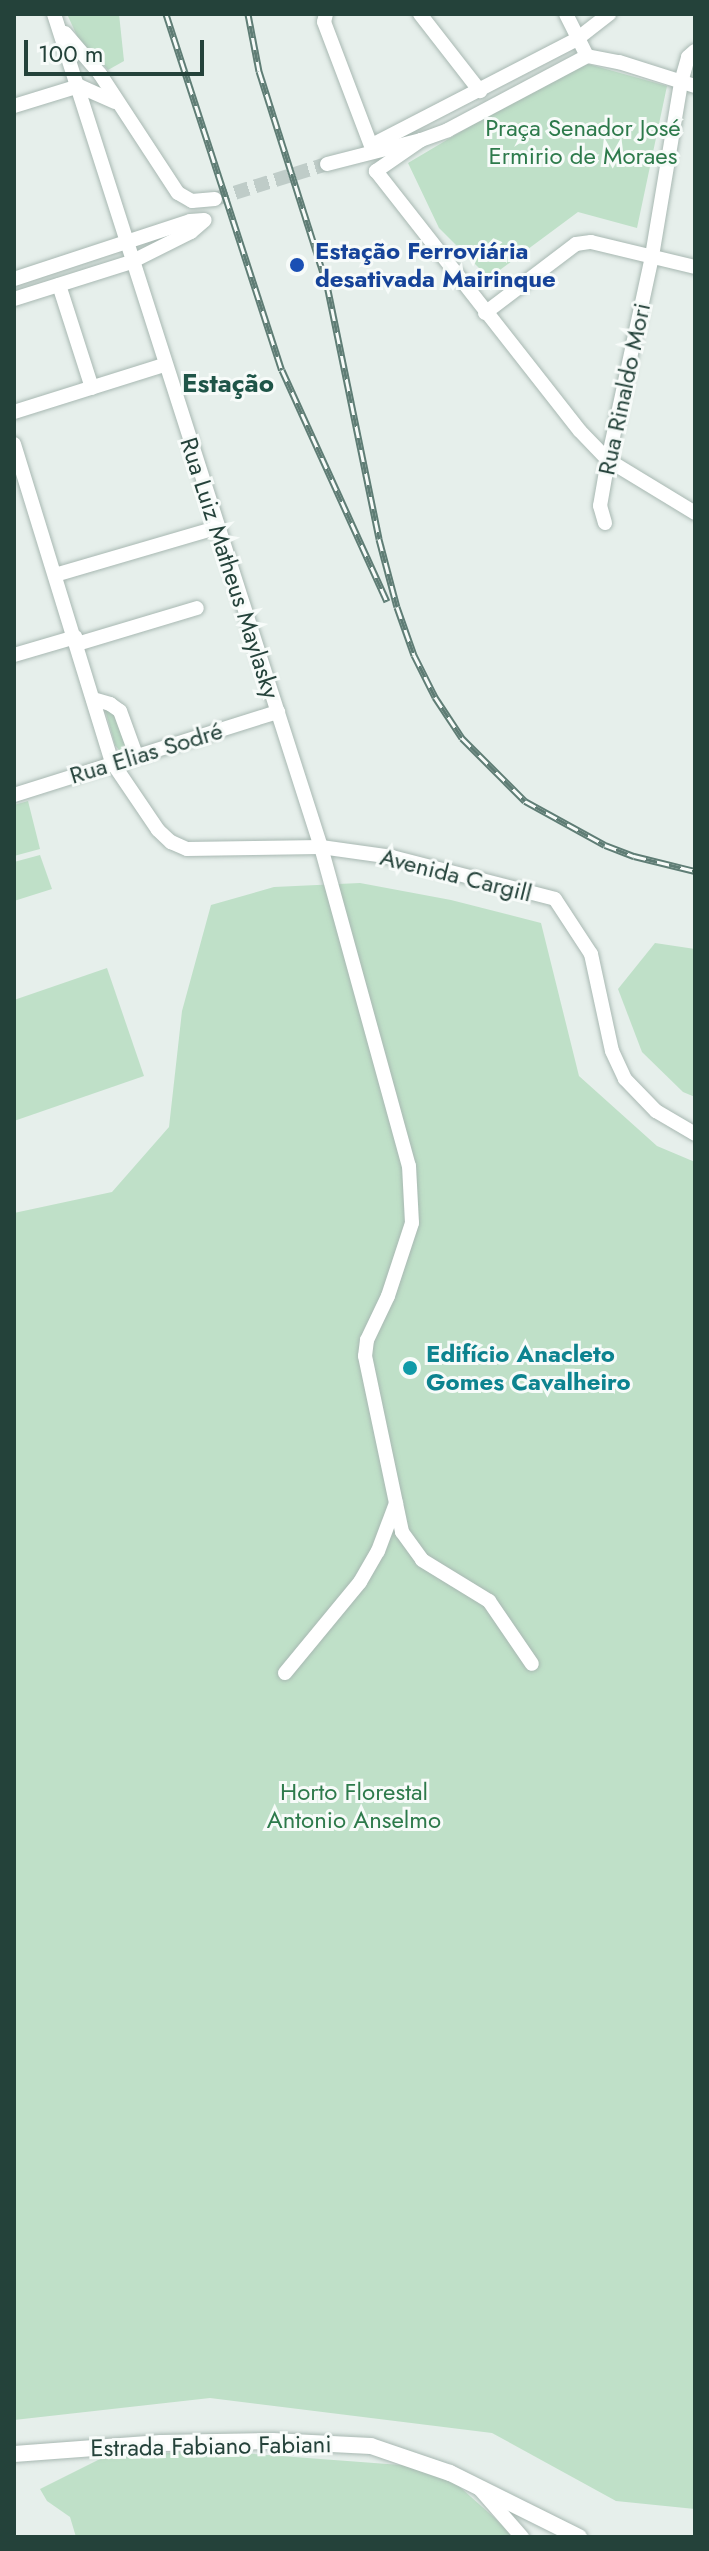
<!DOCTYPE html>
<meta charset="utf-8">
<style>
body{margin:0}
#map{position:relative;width:709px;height:2551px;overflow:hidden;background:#e6efeb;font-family:Jost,sans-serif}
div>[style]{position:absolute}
.green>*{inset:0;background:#bfe0c8}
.minor-tunnel>*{height:14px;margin-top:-7px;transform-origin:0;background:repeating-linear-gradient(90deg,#bfccc8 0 14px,transparent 0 21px)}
.roads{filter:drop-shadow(0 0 2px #a8b8b2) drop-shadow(0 0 2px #a8b8b2)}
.minor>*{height:14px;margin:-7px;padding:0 7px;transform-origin:7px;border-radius:7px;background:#fff}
.tertiary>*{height:16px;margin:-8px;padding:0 8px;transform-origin:8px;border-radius:8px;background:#fff}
.rail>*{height:7px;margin-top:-3.5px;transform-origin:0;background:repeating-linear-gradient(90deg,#f7fbf9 0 12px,#5f7d75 0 24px);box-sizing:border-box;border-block:2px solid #5f7d75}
.dots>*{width:22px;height:22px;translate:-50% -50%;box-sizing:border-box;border:4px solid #f7fbf9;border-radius:50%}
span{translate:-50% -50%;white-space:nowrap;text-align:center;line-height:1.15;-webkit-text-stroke:6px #f7fbf9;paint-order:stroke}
.park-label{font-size:24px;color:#2d7a4b}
.transit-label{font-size:24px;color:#164399;font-weight:700}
.left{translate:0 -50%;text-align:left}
.street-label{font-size:24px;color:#24423a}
.culture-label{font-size:24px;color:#0d838f;font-weight:700}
.neighbourhood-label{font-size:26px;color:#1f5548;font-weight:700}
.frame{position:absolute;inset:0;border:16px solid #24423a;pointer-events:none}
.scale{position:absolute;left:24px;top:40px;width:180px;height:36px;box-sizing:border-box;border:4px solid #24423a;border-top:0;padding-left:10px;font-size:24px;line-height:28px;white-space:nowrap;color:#24423a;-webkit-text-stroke:6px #f7fbf9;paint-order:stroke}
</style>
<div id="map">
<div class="green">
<i style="clip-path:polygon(67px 14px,119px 14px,124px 61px,108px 70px,78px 38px)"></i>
<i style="clip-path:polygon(588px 64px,667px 86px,637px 228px,578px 212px,489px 278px,439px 228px,408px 163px,548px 80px)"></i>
<i style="clip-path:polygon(104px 706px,117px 712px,130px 747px,119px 750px,115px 745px)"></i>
<i style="clip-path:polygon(28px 801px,40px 849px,14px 856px,14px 805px)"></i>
<i style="clip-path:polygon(40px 855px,52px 889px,14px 901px,14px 862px)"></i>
<i style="clip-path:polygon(360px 883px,451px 900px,541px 923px,579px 1076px,657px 1146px,695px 1162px,695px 2509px,616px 2501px,492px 2433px,210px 2398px,14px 2420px,14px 1213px,112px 1192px,169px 1127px,182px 1011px,211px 905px,274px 887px)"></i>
<i style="clip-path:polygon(655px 943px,695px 949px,695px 1097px,683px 1092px,642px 1052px,618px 989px)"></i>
<i style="clip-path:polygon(107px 968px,144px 1076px,14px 1121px,14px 1000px)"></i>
<i style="clip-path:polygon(202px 2450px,414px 2466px,452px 2480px,516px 2537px,76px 2537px,70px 2517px,47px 2501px,40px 2489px,100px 2459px)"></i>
</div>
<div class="minor-tunnel">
<i style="left:215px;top:199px;width:117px;rotate:-17.4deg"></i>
</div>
<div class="roads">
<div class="minor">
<i style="left:54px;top:14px;width:875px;rotate:72.23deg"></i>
<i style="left:321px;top:847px;width:331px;rotate:74.6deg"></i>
<i style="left:409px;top:1166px;width:57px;rotate:87deg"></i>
<i style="left:412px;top:1223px;width:77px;rotate:108.2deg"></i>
<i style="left:388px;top:1296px;width:49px;rotate:115.5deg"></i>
<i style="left:367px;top:1340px;width:16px;rotate:97deg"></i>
<i style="left:365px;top:1356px;width:180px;rotate:78.1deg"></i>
<i style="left:402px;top:1532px;width:34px;rotate:54deg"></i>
<i style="left:422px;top:1560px;width:79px;rotate:31.5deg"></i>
<i style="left:489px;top:1601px;width:76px;rotate:55.7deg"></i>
<i style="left:326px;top:14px;width:8px;rotate:104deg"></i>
<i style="left:324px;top:22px;width:138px;rotate:69.2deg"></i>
<i style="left:420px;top:14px;width:98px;rotate:52.1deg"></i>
<i style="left:566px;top:14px;width:47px;rotate:63.4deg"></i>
<i style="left:587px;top:56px;width:33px;rotate:11deg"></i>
<i style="left:619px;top:62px;width:80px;rotate:17.5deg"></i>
<i style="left:65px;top:33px;width:54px;rotate:49.5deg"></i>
<i style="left:100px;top:74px;width:142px;rotate:56.8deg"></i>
<i style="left:178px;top:193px;width:16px;rotate:30deg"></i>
<i style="left:192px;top:201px;width:23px;rotate:-5deg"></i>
<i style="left:14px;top:106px;width:68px;rotate:-17.1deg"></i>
<i style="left:79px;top:86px;width:39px;rotate:24deg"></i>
<i style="left:421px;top:140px;width:55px;rotate:145.4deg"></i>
<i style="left:376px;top:171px;width:330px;rotate:51.9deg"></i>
<i style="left:580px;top:431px;width:40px;rotate:46deg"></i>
<i style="left:608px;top:460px;width:102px;rotate:31.3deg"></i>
<i style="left:372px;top:145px;width:231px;rotate:-27.3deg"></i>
<i style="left:577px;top:39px;width:41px;rotate:-38deg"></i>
<i style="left:327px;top:164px;width:97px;rotate:-14.3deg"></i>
<i style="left:421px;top:140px;width:29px;rotate:-20deg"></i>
<i style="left:448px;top:130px;width:157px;rotate:-28deg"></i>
<i style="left:14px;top:279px;width:185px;rotate:-18.2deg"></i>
<i style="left:190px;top:221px;width:14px;rotate:-4deg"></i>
<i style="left:59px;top:285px;width:108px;rotate:72.2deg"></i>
<i style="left:14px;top:299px;width:123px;rotate:-17.5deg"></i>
<i style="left:131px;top:262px;width:67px;rotate:-26.6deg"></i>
<i style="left:191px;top:232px;width:18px;rotate:-41deg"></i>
<i style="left:485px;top:313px;width:114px;rotate:-37.2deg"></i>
<i style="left:576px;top:244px;width:15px;rotate:-8deg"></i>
<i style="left:591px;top:242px;width:107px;rotate:13.5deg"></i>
<i style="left:14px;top:412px;width:157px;rotate:-17.4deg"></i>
<i style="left:14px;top:444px;width:333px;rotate:72.9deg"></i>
<i style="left:112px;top:762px;width:82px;rotate:55.9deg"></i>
<i style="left:158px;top:830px;width:18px;rotate:43deg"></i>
<i style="left:171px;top:842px;width:17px;rotate:24deg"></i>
<i style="left:187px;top:849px;width:134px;rotate:-0.9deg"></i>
<i style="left:321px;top:847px;width:72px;rotate:8deg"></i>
<i style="left:392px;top:857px;width:168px;rotate:14.4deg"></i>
<i style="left:555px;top:899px;width:66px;rotate:56.8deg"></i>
<i style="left:591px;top:954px;width:99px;rotate:77.8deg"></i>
<i style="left:612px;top:1051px;width:31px;rotate:65deg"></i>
<i style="left:625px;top:1079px;width:45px;rotate:45.9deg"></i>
<i style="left:656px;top:1111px;width:45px;rotate:30.5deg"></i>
<i style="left:605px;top:523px;width:18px;rotate:-106deg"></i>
<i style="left:600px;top:506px;width:47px;rotate:-80.1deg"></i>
<i style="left:608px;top:460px;width:209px;rotate:-77.8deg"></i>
<i style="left:652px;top:256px;width:176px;rotate:-80.5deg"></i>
<i style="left:681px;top:82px;width:26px;rotate:-74deg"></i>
<i style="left:688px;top:57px;width:9px;rotate:-41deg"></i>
<i style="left:55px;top:575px;width:168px;rotate:-16.3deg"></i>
<i style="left:77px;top:644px;width:125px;rotate:-16.7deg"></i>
<i style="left:14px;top:655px;width:64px;rotate:-16.4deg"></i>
<i style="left:93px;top:699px;width:18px;rotate:16deg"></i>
<i style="left:110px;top:704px;width:12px;rotate:35deg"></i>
<i style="left:120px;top:711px;width:47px;rotate:70deg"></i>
<i style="left:14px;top:795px;width:277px;rotate:-17.5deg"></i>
<i style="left:285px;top:1673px;width:118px;rotate:-50.5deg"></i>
<i style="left:360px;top:1582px;width:36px;rotate:-60deg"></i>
<i style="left:378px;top:1551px;width:51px;rotate:-69.4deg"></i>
<i style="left:478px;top:2487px;width:67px;rotate:48.7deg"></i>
</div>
<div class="tertiary">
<i style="left:14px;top:2454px;width:147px;rotate:-4.3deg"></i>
<i style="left:161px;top:2443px;width:111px;rotate:-1deg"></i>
<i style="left:272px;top:2441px;width:99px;rotate:2.9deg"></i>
<i style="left:371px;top:2446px;width:83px;rotate:18.9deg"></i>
<i style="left:450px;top:2473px;width:144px;rotate:26.4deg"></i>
</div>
</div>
<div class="rail">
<i style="left:166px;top:14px;width:374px;rotate:72deg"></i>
<i style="left:282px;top:370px;width:254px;rotate:65.6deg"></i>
<i style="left:248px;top:14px;width:58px;rotate:79.1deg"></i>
<i style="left:259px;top:71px;width:225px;rotate:72.4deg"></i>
<i style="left:327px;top:285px;width:259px;rotate:78.4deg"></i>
<i style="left:379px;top:539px;width:70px;rotate:75.2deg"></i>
<i style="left:397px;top:607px;width:51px;rotate:70.5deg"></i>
<i style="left:414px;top:655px;width:47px;rotate:63.4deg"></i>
<i style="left:435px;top:697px;width:49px;rotate:56.6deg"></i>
<i style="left:462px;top:738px;width:89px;rotate:45deg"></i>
<i style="left:525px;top:801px;width:91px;rotate:28.8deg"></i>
<i style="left:605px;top:845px;width:31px;rotate:21deg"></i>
<i style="left:634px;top:856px;width:63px;rotate:13.8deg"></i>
</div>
<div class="dots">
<i style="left:297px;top:265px;background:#1a4fb4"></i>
<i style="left:410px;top:1368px;background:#0f9aa8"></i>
</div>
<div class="park-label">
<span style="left:583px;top:142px">Praça Senador José<br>Ermirio de Moraes</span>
<span style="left:354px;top:1806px">Horto Florestal<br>Antonio Anselmo</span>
</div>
<div class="transit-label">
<span class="left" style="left:315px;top:265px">Estação Ferroviária<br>desativada Mairinque</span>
</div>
<div class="street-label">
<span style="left:624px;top:389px;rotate:-78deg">Rua Rinaldo Mori</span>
<span style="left:230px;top:568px;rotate:72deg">Rua Luiz Matheus Maylasky</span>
<span style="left:146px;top:753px;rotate:-17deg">Rua Elias Sodré</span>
<span style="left:456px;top:875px;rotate:14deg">Avenida Cargill</span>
<span style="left:211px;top:2446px;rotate:-1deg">Estrada Fabiano Fabiani</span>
</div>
<div class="culture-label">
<span class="left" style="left:426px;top:1368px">Edifício Anacleto<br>Gomes Cavalheiro</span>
</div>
<div class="neighbourhood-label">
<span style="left:228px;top:384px">Estação</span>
</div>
<div class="frame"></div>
<div class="scale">100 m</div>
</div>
